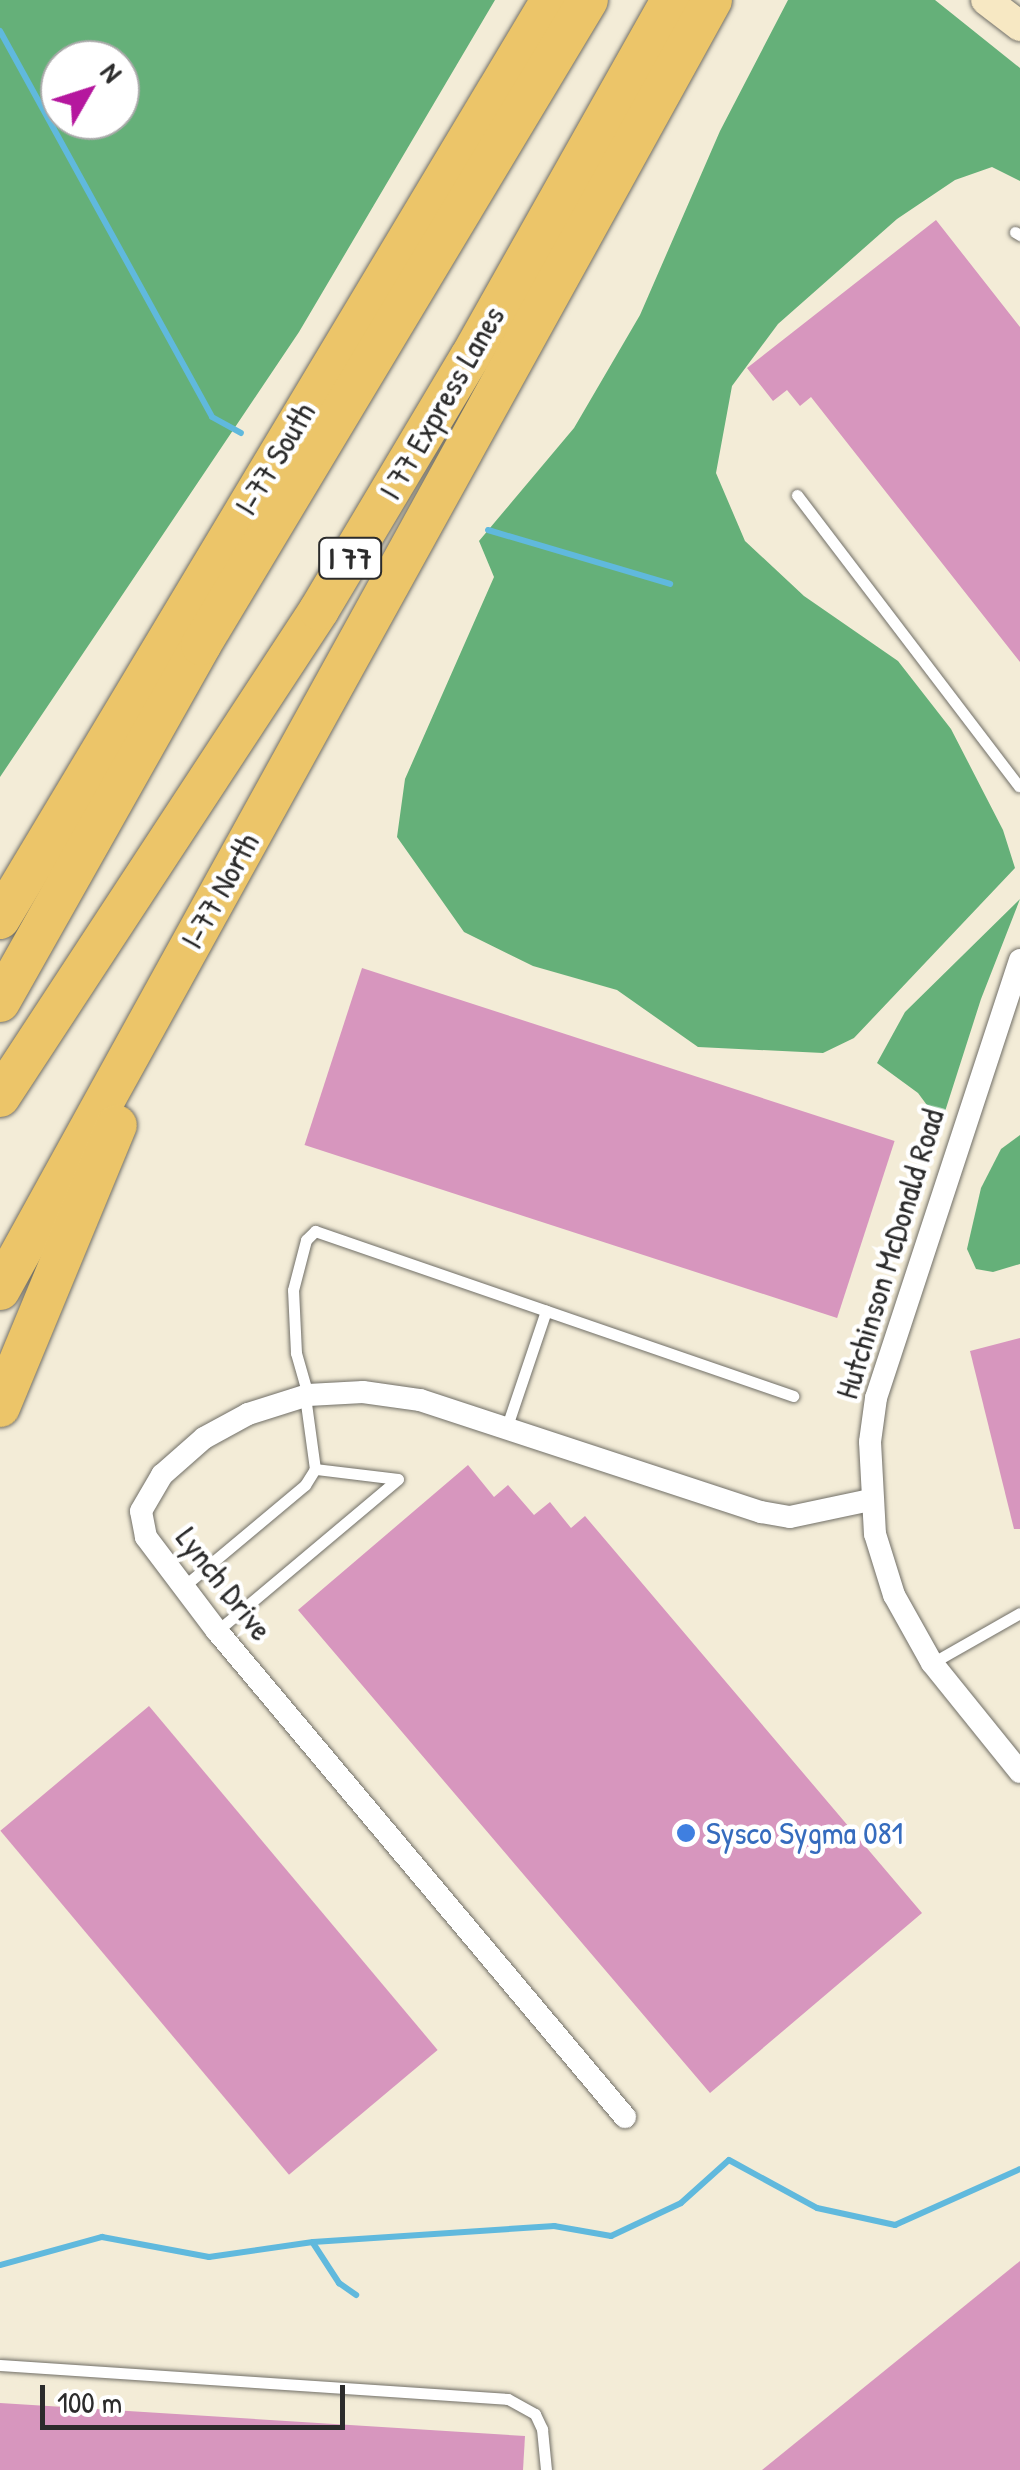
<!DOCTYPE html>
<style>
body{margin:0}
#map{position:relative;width:1020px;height:2470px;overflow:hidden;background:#f3ecd7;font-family:"Patrick Hand",sans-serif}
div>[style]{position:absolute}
.forest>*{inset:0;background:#65b079}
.stream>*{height:6px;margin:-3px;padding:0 3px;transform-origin:3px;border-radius:3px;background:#60b9dd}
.building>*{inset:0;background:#d796be;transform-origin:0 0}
.roads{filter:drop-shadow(0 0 2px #716f67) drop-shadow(0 0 2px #716f67)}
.lane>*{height:11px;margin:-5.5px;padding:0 5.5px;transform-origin:5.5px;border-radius:5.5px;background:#fff}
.street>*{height:22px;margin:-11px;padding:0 11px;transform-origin:11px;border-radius:11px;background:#fff}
.secondary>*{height:30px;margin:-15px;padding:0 15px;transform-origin:15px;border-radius:15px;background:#f7e8c3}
.highway>*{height:40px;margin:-20px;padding:0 20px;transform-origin:20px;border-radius:20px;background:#ecc569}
.dots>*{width:28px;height:28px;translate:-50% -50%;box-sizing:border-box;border:5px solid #fff;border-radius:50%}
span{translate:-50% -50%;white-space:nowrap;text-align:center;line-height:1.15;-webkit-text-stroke:9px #fff;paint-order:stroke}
.shield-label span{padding:2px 8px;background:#fff;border:2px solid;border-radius:8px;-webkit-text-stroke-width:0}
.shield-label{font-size:30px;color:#2b2b2b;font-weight:700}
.street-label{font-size:32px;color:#2b2b2b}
.shop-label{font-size:32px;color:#366cbe}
.left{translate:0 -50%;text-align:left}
.north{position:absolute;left:40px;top:40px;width:100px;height:100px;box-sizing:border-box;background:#fff;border:2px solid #aaa;border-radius:50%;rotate:51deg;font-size:28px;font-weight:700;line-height:40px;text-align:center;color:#2b2b2b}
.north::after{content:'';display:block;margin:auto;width:35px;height:45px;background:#b5179e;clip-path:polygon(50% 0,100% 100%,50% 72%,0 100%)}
.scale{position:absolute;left:40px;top:2385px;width:305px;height:45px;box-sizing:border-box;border:5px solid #2b2b2b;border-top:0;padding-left:12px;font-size:30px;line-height:35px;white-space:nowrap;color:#2b2b2b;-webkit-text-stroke:8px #fff;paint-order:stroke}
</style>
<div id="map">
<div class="forest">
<i style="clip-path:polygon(evenodd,0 0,495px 0,299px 332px,0 777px,0 0,60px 60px,120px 60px,120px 120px,60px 120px,60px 60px)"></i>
<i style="clip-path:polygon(788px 0,935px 0,1020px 68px,1020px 181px,992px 167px,955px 180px,897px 219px,778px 324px,732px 386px,716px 473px,745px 541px,804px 596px,898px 661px,951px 729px,1003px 830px,1015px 868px,854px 1038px,823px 1053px,698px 1047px,617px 990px,533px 966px,464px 932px,397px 837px,405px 779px,494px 577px,479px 541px,574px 428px,640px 315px,720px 131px)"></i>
<i style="clip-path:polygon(1020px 899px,981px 999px,941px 1124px,918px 1093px,877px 1063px,905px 1012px)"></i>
<i style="clip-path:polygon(1020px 1135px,1020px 1264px,993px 1272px,976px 1269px,967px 1249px,981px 1188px,1001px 1149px)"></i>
</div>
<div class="stream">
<i style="left:0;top:31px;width:440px;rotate:61.2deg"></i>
<i style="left:212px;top:417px;width:33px;rotate:29deg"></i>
<i style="left:488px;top:530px;width:190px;rotate:16.5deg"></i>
<i style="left:313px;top:2243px;width:48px;rotate:57deg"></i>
<i style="left:339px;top:2283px;width:21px;rotate:35deg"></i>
<i style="left:0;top:2265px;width:106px;rotate:-15.4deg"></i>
<i style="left:102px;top:2237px;width:109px;rotate:10.6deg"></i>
<i style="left:209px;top:2257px;width:105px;rotate:-8.2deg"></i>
<i style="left:313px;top:2242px;width:242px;rotate:-3.8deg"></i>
<i style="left:554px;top:2226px;width:58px;rotate:10deg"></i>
<i style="left:611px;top:2236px;width:77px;rotate:-25.2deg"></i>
<i style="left:681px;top:2203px;width:64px;rotate:-41.9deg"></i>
<i style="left:729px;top:2160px;width:100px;rotate:28.6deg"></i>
<i style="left:817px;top:2208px;width:80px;rotate:12.3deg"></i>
<i style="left:895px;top:2225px;width:137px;rotate:-24.1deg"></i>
</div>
<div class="building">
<i style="clip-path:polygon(936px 220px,1020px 327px,1020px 662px,811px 397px,800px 406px,787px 390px,773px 401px,747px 368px)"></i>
<i style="left:362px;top:968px;width:560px;height:186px;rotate:18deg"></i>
<i style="clip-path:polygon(1020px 1338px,1020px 1529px,1014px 1529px,970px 1351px)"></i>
<i style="clip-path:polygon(468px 1465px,494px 1497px,508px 1485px,534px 1515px,550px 1502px,571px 1528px,585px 1516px,922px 1913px,710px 2093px,298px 1610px)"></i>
<i style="left:149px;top:1706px;width:449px;height:194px;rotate:50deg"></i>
<i style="clip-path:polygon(1020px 2261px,1020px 2470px,762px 2470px)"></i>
<i style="clip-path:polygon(0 2403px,525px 2436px,523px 2470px,0 2470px)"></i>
</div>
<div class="roads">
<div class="lane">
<i style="left:1015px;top:232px;width:6px;rotate:31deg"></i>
<i style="left:797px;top:495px;width:366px;rotate:52.7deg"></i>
<i style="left:308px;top:1395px;width:44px;rotate:-105.9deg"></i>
<i style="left:296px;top:1353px;width:63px;rotate:-92.7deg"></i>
<i style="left:293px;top:1290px;width:52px;rotate:-75.4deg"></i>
<i style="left:306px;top:1240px;width:13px;rotate:-45deg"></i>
<i style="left:315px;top:1231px;width:506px;rotate:19.04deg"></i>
<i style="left:506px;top:1429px;width:125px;rotate:-71.3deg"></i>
<i style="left:183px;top:1587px;width:159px;rotate:-39.9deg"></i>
<i style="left:305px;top:1485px;width:19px;rotate:-58deg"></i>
<i style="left:315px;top:1469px;width:74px;rotate:-97.8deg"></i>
<i style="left:217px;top:1631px;width:236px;rotate:-40deg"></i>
<i style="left:398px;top:1479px;width:84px;rotate:-173.1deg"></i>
<i style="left:932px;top:1663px;width:101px;rotate:-29.6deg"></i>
<i style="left:0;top:2365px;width:509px;rotate:3.83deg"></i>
<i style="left:508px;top:2399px;width:31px;rotate:29deg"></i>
<i style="left:535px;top:2414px;width:17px;rotate:65deg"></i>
<i style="left:542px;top:2429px;width:41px;rotate:84.4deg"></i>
</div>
<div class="street">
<i style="left:1020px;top:960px;width:461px;rotate:108.2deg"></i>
<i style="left:876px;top:1398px;width:44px;rotate:97.8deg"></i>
<i style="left:870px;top:1442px;width:92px;rotate:86.9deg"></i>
<i style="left:875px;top:1534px;width:64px;rotate:72.7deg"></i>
<i style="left:894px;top:1595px;width:78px;rotate:60.8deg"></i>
<i style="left:932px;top:1663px;width:140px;rotate:51.1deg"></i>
<i style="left:625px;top:2117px;width:635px;rotate:-130.01deg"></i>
<i style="left:217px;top:1631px;width:118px;rotate:-127.1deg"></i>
<i style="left:146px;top:1537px;width:26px;rotate:-101deg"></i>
<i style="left:141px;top:1511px;width:42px;rotate:-59.7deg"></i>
<i style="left:162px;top:1475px;width:56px;rotate:-41.4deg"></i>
<i style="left:204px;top:1438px;width:50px;rotate:-28.6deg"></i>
<i style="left:248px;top:1414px;width:63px;rotate:-17.6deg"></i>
<i style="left:308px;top:1395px;width:55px;rotate:-3.1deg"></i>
<i style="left:363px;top:1392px;width:58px;rotate:8deg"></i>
<i style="left:420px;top:1400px;width:359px;rotate:18.2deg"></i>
<i style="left:761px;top:1512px;width:29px;rotate:10deg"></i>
<i style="left:790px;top:1517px;width:82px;rotate:-12deg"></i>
</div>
<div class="secondary">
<i style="left:986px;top:0;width:43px;rotate:37.4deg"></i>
</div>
<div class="highway">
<i style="left:0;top:919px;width:1072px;rotate:-59.05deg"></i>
<i style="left:0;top:1002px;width:410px;rotate:-60.6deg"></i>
<i style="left:201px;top:645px;width:752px;rotate:-59.04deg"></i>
<i style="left:0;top:1097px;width:582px;rotate:-56.77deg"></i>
<i style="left:319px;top:610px;width:295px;rotate:-59.2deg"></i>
<i style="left:470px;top:357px;width:410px;rotate:-60.6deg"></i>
<i style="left:0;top:1290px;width:1473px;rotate:-61.1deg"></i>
<i style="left:0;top:1407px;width:305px;rotate:-67.5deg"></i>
</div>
</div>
<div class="dots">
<i style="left:686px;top:1833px;background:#3f7fe0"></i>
</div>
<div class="shield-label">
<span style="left:350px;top:558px">I 77</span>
</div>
<div class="street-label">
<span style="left:442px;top:403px;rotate:-60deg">I 77 Express Lanes</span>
<span style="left:275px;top:459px;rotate:-59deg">I-77 South</span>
<span style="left:220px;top:891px;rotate:-61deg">I-77 North</span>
<span style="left:890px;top:1254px;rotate:-73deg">Hutchinson McDonald Road</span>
<span style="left:224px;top:1584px;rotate:52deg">Lynch Drive</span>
</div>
<div class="shop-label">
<span class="left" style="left:706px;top:1833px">Sysco Sygma 081</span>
</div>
<div class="north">N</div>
<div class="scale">100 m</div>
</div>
